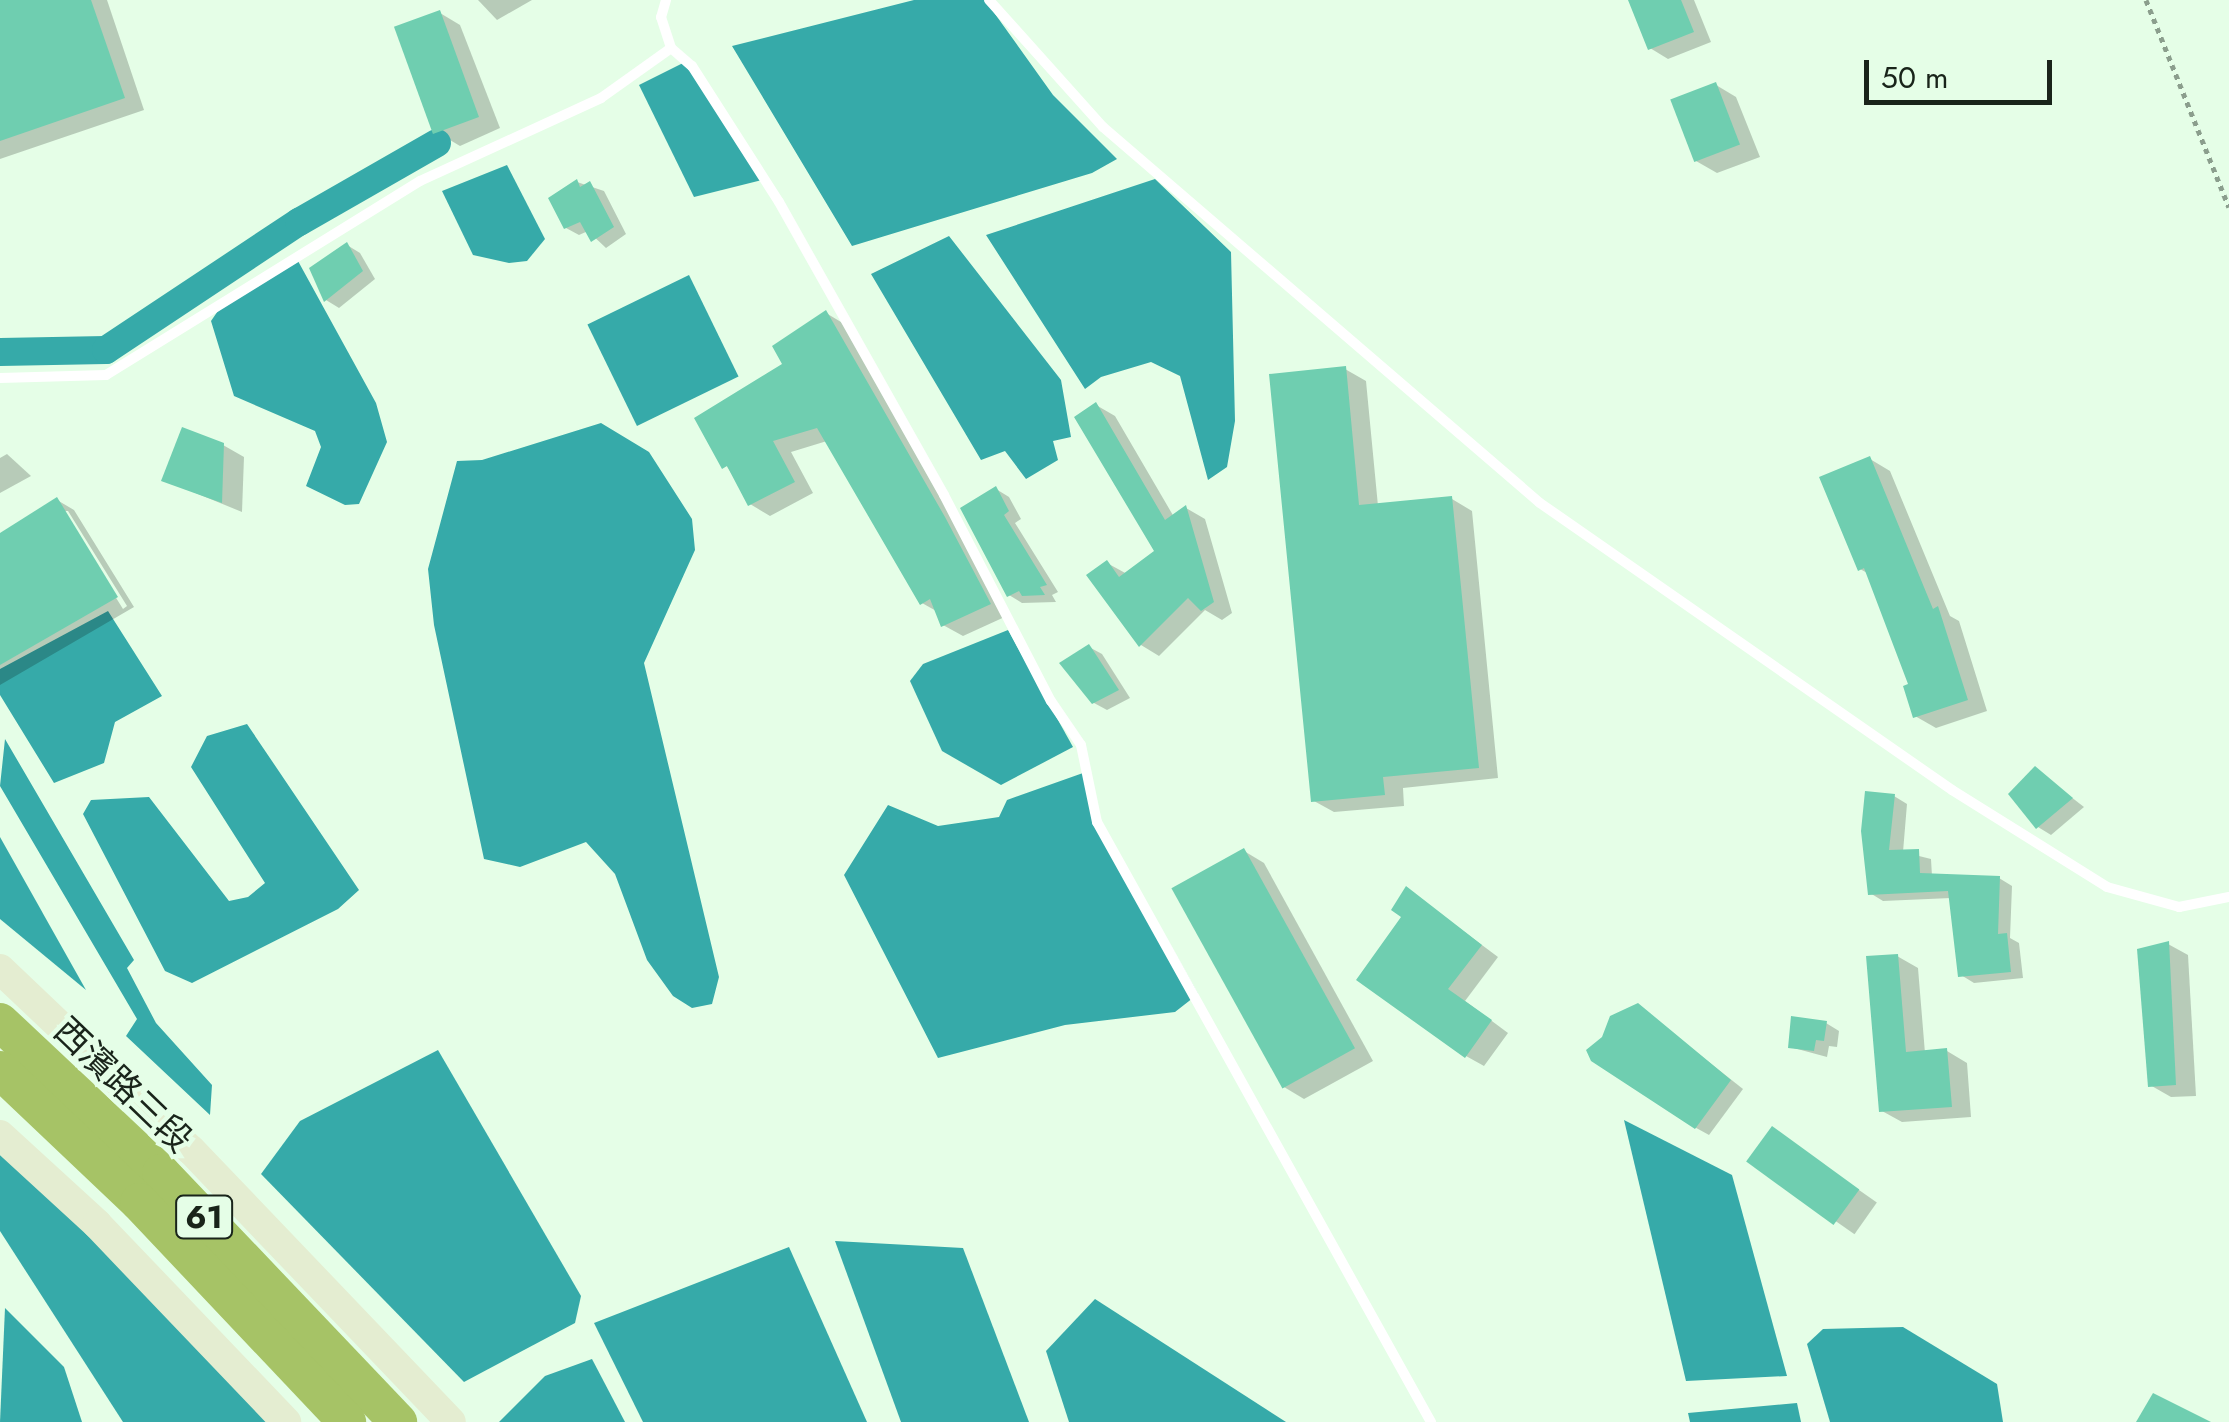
<!DOCTYPE html>
<meta charset="utf-8">
<style>
body{margin:0}
#map{position:relative;width:2229px;height:1422px;overflow:hidden;background:#e5fee7;font-family:Jost,"Noto Sans TC",sans-serif}
div>[style]{position:absolute}
.water>*{inset:0;background:#36aaa9;transform-origin:0 0}
.shadow>*{inset:0;background:#0003;transform-origin:0 0}
.canal>*{height:28px;margin:-14px;padding:0 14px;transform-origin:14px;border-radius:14px;background:#36aaa9}
.building>*{inset:0;background:#6fceb0;transform-origin:0 0}
.path>*{height:5px;margin-top:-2.5px;transform-origin:0;background:repeating-linear-gradient(90deg,#8b9e8d 0 5px,transparent 0 10px)}
.lane>*{height:10px;margin:-5px;padding:0 5px;transform-origin:5px;border-radius:5px;background:#fff}
.secondary>*{height:30px;margin:-15px;padding:0 15px;transform-origin:15px;border-radius:15px;background:#e4edd1}
.highway>*{height:38px;margin:-19px;padding:0 19px;transform-origin:19px;border-radius:19px;background:#a6c366}
span{translate:-50% -50%;white-space:nowrap;text-align:center;line-height:1.15;-webkit-text-stroke:9px #e5fee7;paint-order:stroke}
.shield-label span{padding:2px 8px;background:#e5fee7;border:2px solid;border-radius:8px;-webkit-text-stroke-width:0}
.shield-label{font-size:32px;color:#19241a;font-weight:700}
.street-label{font-size:35px;color:#19241a}
.scale{position:absolute;left:1864px;top:60px;width:188px;height:45px;box-sizing:border-box;border:5px solid #19241a;border-top:0;padding-left:12px;font-size:30px;line-height:35px;white-space:nowrap;color:#19241a;-webkit-text-stroke:8px #e5fee7;paint-order:stroke}
</style>
<div id="map">
<div class="water">
<i style="clip-path:polygon(914px 0,985px 0,1053px 95px,1117px 159px,1092px 173px,852px 246px,732px 46px)"></i>
<i style="clip-path:polygon(687px 61px,762px 180px,694px 197px,639px 85px)"></i>
<i style="clip-path:polygon(507px 165px,545px 239px,527px 261px,509px 263px,473px 255px,442px 191px)"></i>
<i style="clip-path:polygon(1155px 179px,1231px 252px,1235px 421px,1227px 467px,1208px 480px,1180px 376px,1151px 362px,1101px 377px,1085px 389px,986px 235px)"></i>
<i style="clip-path:polygon(949px 236px,1061px 380px,1071px 437px,1053px 441px,1058px 460px,1026px 479px,1005px 451px,981px 460px,871px 274px)"></i>
<i style="clip-path:polygon(298px 261px,376px 403px,387px 442px,359px 504px,345px 505px,306px 486px,321px 447px,315px 431px,234px 396px,211px 321px,222px 305px)"></i>
<i style="left:689px;top:275px;width:113px;height:113px;rotate:64deg"></i>
<i style="clip-path:polygon(601px 423px,649px 452px,692px 519px,695px 550px,644px 663px,719px 977px,712px 1004px,692px 1008px,673px 996px,647px 960px,615px 874px,586px 842px,520px 867px,484px 859px,434px 625px,428px 569px,457px 461px,482px 460px)"></i>
<i style="clip-path:polygon(108px 611px,162px 696px,115px 722px,104px 763px,54px 783px,0 695px,0 669px)"></i>
<i style="clip-path:polygon(1008px 630px,1073px 747px,1001px 785px,942px 751px,910px 681px,923px 664px)"></i>
<i style="clip-path:polygon(247px 724px,359px 890px,338px 909px,192px 983px,165px 971px,83px 814px,91px 800px,149px 797px,229px 901px,248px 897px,265px 883px,191px 767px,207px 736px)"></i>
<i style="clip-path:polygon(5px 739px,134px 960px,127px 968px,156px 1023px,212px 1085px,210px 1115px,126px 1036px,137px 1019px,0 786px)"></i>
<i style="clip-path:polygon(1083px 773px,1091px 804px,1198px 994px,1175px 1012px,1065px 1025px,938px 1058px,844px 875px,888px 805px,938px 826px,999px 817px,1007px 800px)"></i>
<i style="clip-path:polygon(0 837px,86px 990px,0 919px)"></i>
<i style="clip-path:polygon(438px 1050px,581px 1296px,575px 1323px,464px 1382px,261px 1174px,300px 1121px)"></i>
<i style="clip-path:polygon(1624px 1120px,1732px 1175px,1787px 1376px,1686px 1381px)"></i>
<i style="clip-path:polygon(0 1132px,271px 1422px,123px 1422px,0 1231px)"></i>
<i style="clip-path:polygon(835px 1241px,963px 1248px,1029px 1422px,901px 1422px)"></i>
<i style="clip-path:polygon(789px 1247px,867px 1422px,643px 1422px,594px 1323px)"></i>
<i style="clip-path:polygon(1095px 1299px,1286px 1422px,1069px 1422px,1046px 1351px)"></i>
<i style="clip-path:polygon(5px 1308px,64px 1367px,82px 1422px,0 1422px)"></i>
<i style="clip-path:polygon(1903px 1327px,1997px 1384px,2003px 1422px,1830px 1422px,1807px 1344px,1823px 1329px)"></i>
<i style="clip-path:polygon(592px 1359px,625px 1422px,499px 1422px,545px 1376px)"></i>
<i style="clip-path:polygon(1797px 1403px,1801px 1422px,1690px 1422px,1688px 1413px)"></i>
</div>
<div class="shadow">
<i style="clip-path:polygon(0 0,107px 0,144px 110px,0 159px)"></i>
<i style="clip-path:polygon(478px 0,532px 0,497px 20px)"></i>
<i style="clip-path:polygon(1630px 0,1694px 0,1711px 42px,1668px 59px,1650px 48px)"></i>
<i style="clip-path:polygon(440px 13px,460px 25px,500px 128px,460px 146px,440px 134px)"></i>
<i style="clip-path:polygon(1716px 85px,1736px 97px,1760px 157px,1717px 173px,1696px 161px)"></i>
<i style="clip-path:polygon(577px 182px,604px 191px,626px 234px,606px 248px,588px 231px,579px 235px,566px 228px)"></i>
<i style="clip-path:polygon(347px 245px,360px 253px,375px 279px,339px 308px,326px 300px,312px 269px)"></i>
<i style="clip-path:polygon(826px 313px,846px 325px,1009px 615px,963px 636px,943px 625px,938px 612px,922px 603px,827px 441px,791px 452px,813px 493px,770px 516px,750px 504px,698px 419px,785px 365px)"></i>
<i style="clip-path:polygon(1345px 369px,1366px 381px,1378px 506px,1452px 499px,1472px 511px,1498px 778px,1403px 788px,1404px 806px,1334px 812px,1314px 801px)"></i>
<i style="clip-path:polygon(1096px 405px,1115px 416px,1174px 517px,1186px 508px,1205px 519px,1232px 613px,1222px 620px,1205px 610px,1159px 656px,1141px 645px,1107px 563px,1127px 574px,1157px 551px)"></i>
<i style="clip-path:polygon(223px 445px,244px 457px,242px 512px,164px 480px)"></i>
<i style="clip-path:polygon(7px 454px,31px 476px,0 493px,0 458px)"></i>
<i style="clip-path:polygon(1870px 459px,1890px 471px,1950px 616px,1959px 621px,1987px 711px,1936px 728px,1915px 716px,1911px 686px,1869px 574px,1860px 569px)"></i>
<i style="clip-path:polygon(996px 489px,1009px 497px,1021px 519px,1015px 523px,1058px 592px,1052px 595px,1056px 602px,1022px 603px,1009px 595px)"></i>
<i style="clip-path:polygon(evenodd,57px 500px,74px 510px,134px 607px,0 685px,0 536px,57px 500px,62px 511px,68px 511px,127px 606px,123px 609px,62px 511px)"></i>
<i style="clip-path:polygon(1089px 647px,1102px 654px,1130px 698px,1107px 710px,1094px 703px)"></i>
<i style="clip-path:polygon(2035px 769px,2084px 807px,2051px 835px,2038px 827px)"></i>
<i style="clip-path:polygon(1894px 796px,1907px 804px,1903px 852px,1931px 859px,1932px 876px,1999px 878px,2012px 886px,2010px 938px,2019px 943px,2023px 978px,1974px 983px,1961px 975px,1951px 898px,1883px 901px,1870px 893px)"></i>
<i style="clip-path:polygon(1244px 851px,1264px 863px,1373px 1061px,1304px 1099px,1284px 1087px)"></i>
<i style="clip-path:polygon(1407px 889px,1498px 957px,1465px 1001px,1508px 1033px,1484px 1066px,1466px 1056px,1404px 917px)"></i>
<i style="clip-path:polygon(2168px 944px,2188px 955px,2196px 1096px,2171px 1097px,2150px 1085px)"></i>
<i style="clip-path:polygon(1897px 956px,1918px 968px,1925px 1053px,1947px 1051px,1967px 1063px,1971px 1117px,1902px 1122px,1882px 1111px)"></i>
<i style="clip-path:polygon(1638px 1006px,1743px 1089px,1709px 1135px,1689px 1124px)"></i>
<i style="clip-path:polygon(1826px 1023px,1839px 1031px,1837px 1047px,1829px 1046px,1827px 1057px,1790px 1047px)"></i>
<i style="left:1772px;top:1129px;width:128px;height:39px;rotate:35deg"></i>
</div>
<div class="canal">
<i style="left:0;top:352px;width:106px;rotate:-1.1deg"></i>
<i style="left:106px;top:350px;width:232px;rotate:-33.6deg"></i>
<i style="left:299px;top:222px;width:159px;rotate:-29.8deg"></i>
</div>
<div class="building">
<i style="clip-path:polygon(0 0,91px 0,125px 98px,0 141px)"></i>
<i style="clip-path:polygon(1628px 0,1681px 0,1694px 32px,1648px 50px)"></i>
<i style="left:440px;top:10px;width:114px;height:49px;rotate:70deg"></i>
<i style="left:1716px;top:82px;width:67px;height:49px;rotate:69deg"></i>
<i style="clip-path:polygon(577px 179px,580px 187px,590px 181px,614px 227px,591px 242px,580px 222px,564px 229px,548px 198px)"></i>
<i style="clip-path:polygon(347px 242px,363px 271px,324px 302px,309px 268px)"></i>
<i style="clip-path:polygon(826px 310px,945px 517px,991px 604px,941px 627px,930px 599px,920px 605px,817px 428px,773px 441px,795px 482px,748px 506px,727px 466px,722px 469px,694px 418px,782px 364px,772px 346px)"></i>
<i style="clip-path:polygon(1346px 366px,1359px 505px,1452px 496px,1479px 768px,1383px 777px,1385px 795px,1311px 802px,1269px 374px)"></i>
<i style="clip-path:polygon(1096px 402px,1165px 520px,1186px 505px,1214px 602px,1201px 611px,1188px 598px,1139px 647px,1086px 575px,1107px 560px,1119px 577px,1154px 551px,1074px 417px)"></i>
<i style="clip-path:polygon(182px 427px,224px 443px,222px 503px,161px 481px)"></i>
<i style="clip-path:polygon(1870px 456px,1933px 609px,1938px 606px,1968px 700px,1913px 718px,1903px 686px,1908px 684px,1864px 568px,1858px 571px,1819px 477px)"></i>
<i style="clip-path:polygon(996px 486px,1009px 511px,1004px 515px,1047px 585px,1040px 587px,1045px 595px,1022px 596px,1019px 591px,1007px 597px,960px 508px)"></i>
<i style="clip-path:polygon(57px 497px,118px 597px,0 665px,0 533px)"></i>
<i style="clip-path:polygon(1089px 644px,1119px 690px,1092px 704px,1059px 663px)"></i>
<i style="clip-path:polygon(2035px 766px,2073px 798px,2036px 829px,2008px 794px)"></i>
<i style="clip-path:polygon(1865px 791px,1895px 794px,1889px 850px,1919px 849px,1920px 873px,2000px 876px,1998px 934px,2007px 933px,2011px 972px,1958px 977px,1948px 891px,1868px 895px,1861px 831px)"></i>
<i style="left:1244px;top:848px;width:229px;height:83px;rotate:61deg"></i>
<i style="clip-path:polygon(1406px 886px,1482px 945px,1448px 989px,1492px 1020px,1465px 1058px,1356px 980px,1401px 917px,1391px 910px)"></i>
<i style="clip-path:polygon(2169px 941px,2176px 1085px,2148px 1087px,2137px 949px)"></i>
<i style="clip-path:polygon(1898px 954px,1906px 1052px,1947px 1048px,1952px 1107px,1879px 1112px,1866px 956px)"></i>
<i style="clip-path:polygon(1638px 1003px,1731px 1080px,1695px 1129px,1591px 1061px,1586px 1050px,1602px 1037px,1610px 1016px)"></i>
<i style="clip-path:polygon(1791px 1016px,1827px 1021px,1824px 1041px,1816px 1040px,1814px 1051px,1788px 1048px)"></i>
<i style="left:1772px;top:1126px;width:108px;height:44px;rotate:36deg"></i>
<i style="clip-path:polygon(2153px 1393px,2211px 1422px,2136px 1422px)"></i>
</div>
<div class="path">
<i style="left:2146px;top:0;width:223px;rotate:68.2deg"></i>
</div>
<div class="lane">
<i style="left:666px;top:0;width:18px;rotate:106deg"></i>
<i style="left:661px;top:17px;width:33px;rotate:72deg"></i>
<i style="left:671px;top:48px;width:28px;rotate:41deg"></i>
<i style="left:692px;top:66px;width:161px;rotate:57.4deg"></i>
<i style="left:779px;top:202px;width:336px;rotate:60.6deg"></i>
<i style="left:944px;top:495px;width:232px;rotate:62.6deg"></i>
<i style="left:1051px;top:701px;width:53px;rotate:55.7deg"></i>
<i style="left:1081px;top:745px;width:79px;rotate:78.3deg"></i>
<i style="left:1097px;top:822px;width:687px;rotate:60.9deg"></i>
<i style="left:989px;top:0;width:171px;rotate:48.1deg"></i>
<i style="left:1103px;top:127px;width:576px;rotate:40.71deg"></i>
<i style="left:1540px;top:503px;width:502px;rotate:34.86deg"></i>
<i style="left:1952px;top:790px;width:183px;rotate:32deg"></i>
<i style="left:2107px;top:887px;width:75px;rotate:15.5deg"></i>
<i style="left:2179px;top:907px;width:51px;rotate:-11.3deg"></i>
<i style="left:0;top:378px;width:106px;rotate:-1.6deg"></i>
<i style="left:106px;top:375px;width:369px;rotate:-31.7deg"></i>
<i style="left:420px;top:181px;width:199px;rotate:-24.6deg"></i>
<i style="left:601px;top:98px;width:86px;rotate:-35.5deg"></i>
</div>
<div class="secondary">
<i style="left:0;top:969px;width:263px;rotate:43.5deg"></i>
<i style="left:191px;top:1150px;width:376px;rotate:46.3deg"></i>
<i style="left:0;top:1135px;width:132px;rotate:42.5deg"></i>
<i style="left:97px;top:1224px;width:274px;rotate:46.3deg"></i>
</div>
<div class="highway">
<i style="left:0;top:1022px;width:221px;rotate:43.2deg"></i>
<i style="left:161px;top:1173px;width:344px;rotate:46.4deg"></i>
<i style="left:0;top:1070px;width:192px;rotate:43.5deg"></i>
<i style="left:139px;top:1202px;width:303px;rotate:46.6deg"></i>
</div>
<div class="shield-label">
<span style="left:204px;top:1217px">61</span>
</div>
<div class="street-label">
<span style="left:123px;top:1085px;rotate:44deg">西濱路三段</span>
</div>
<div class="scale">50 m</div>
</div>
